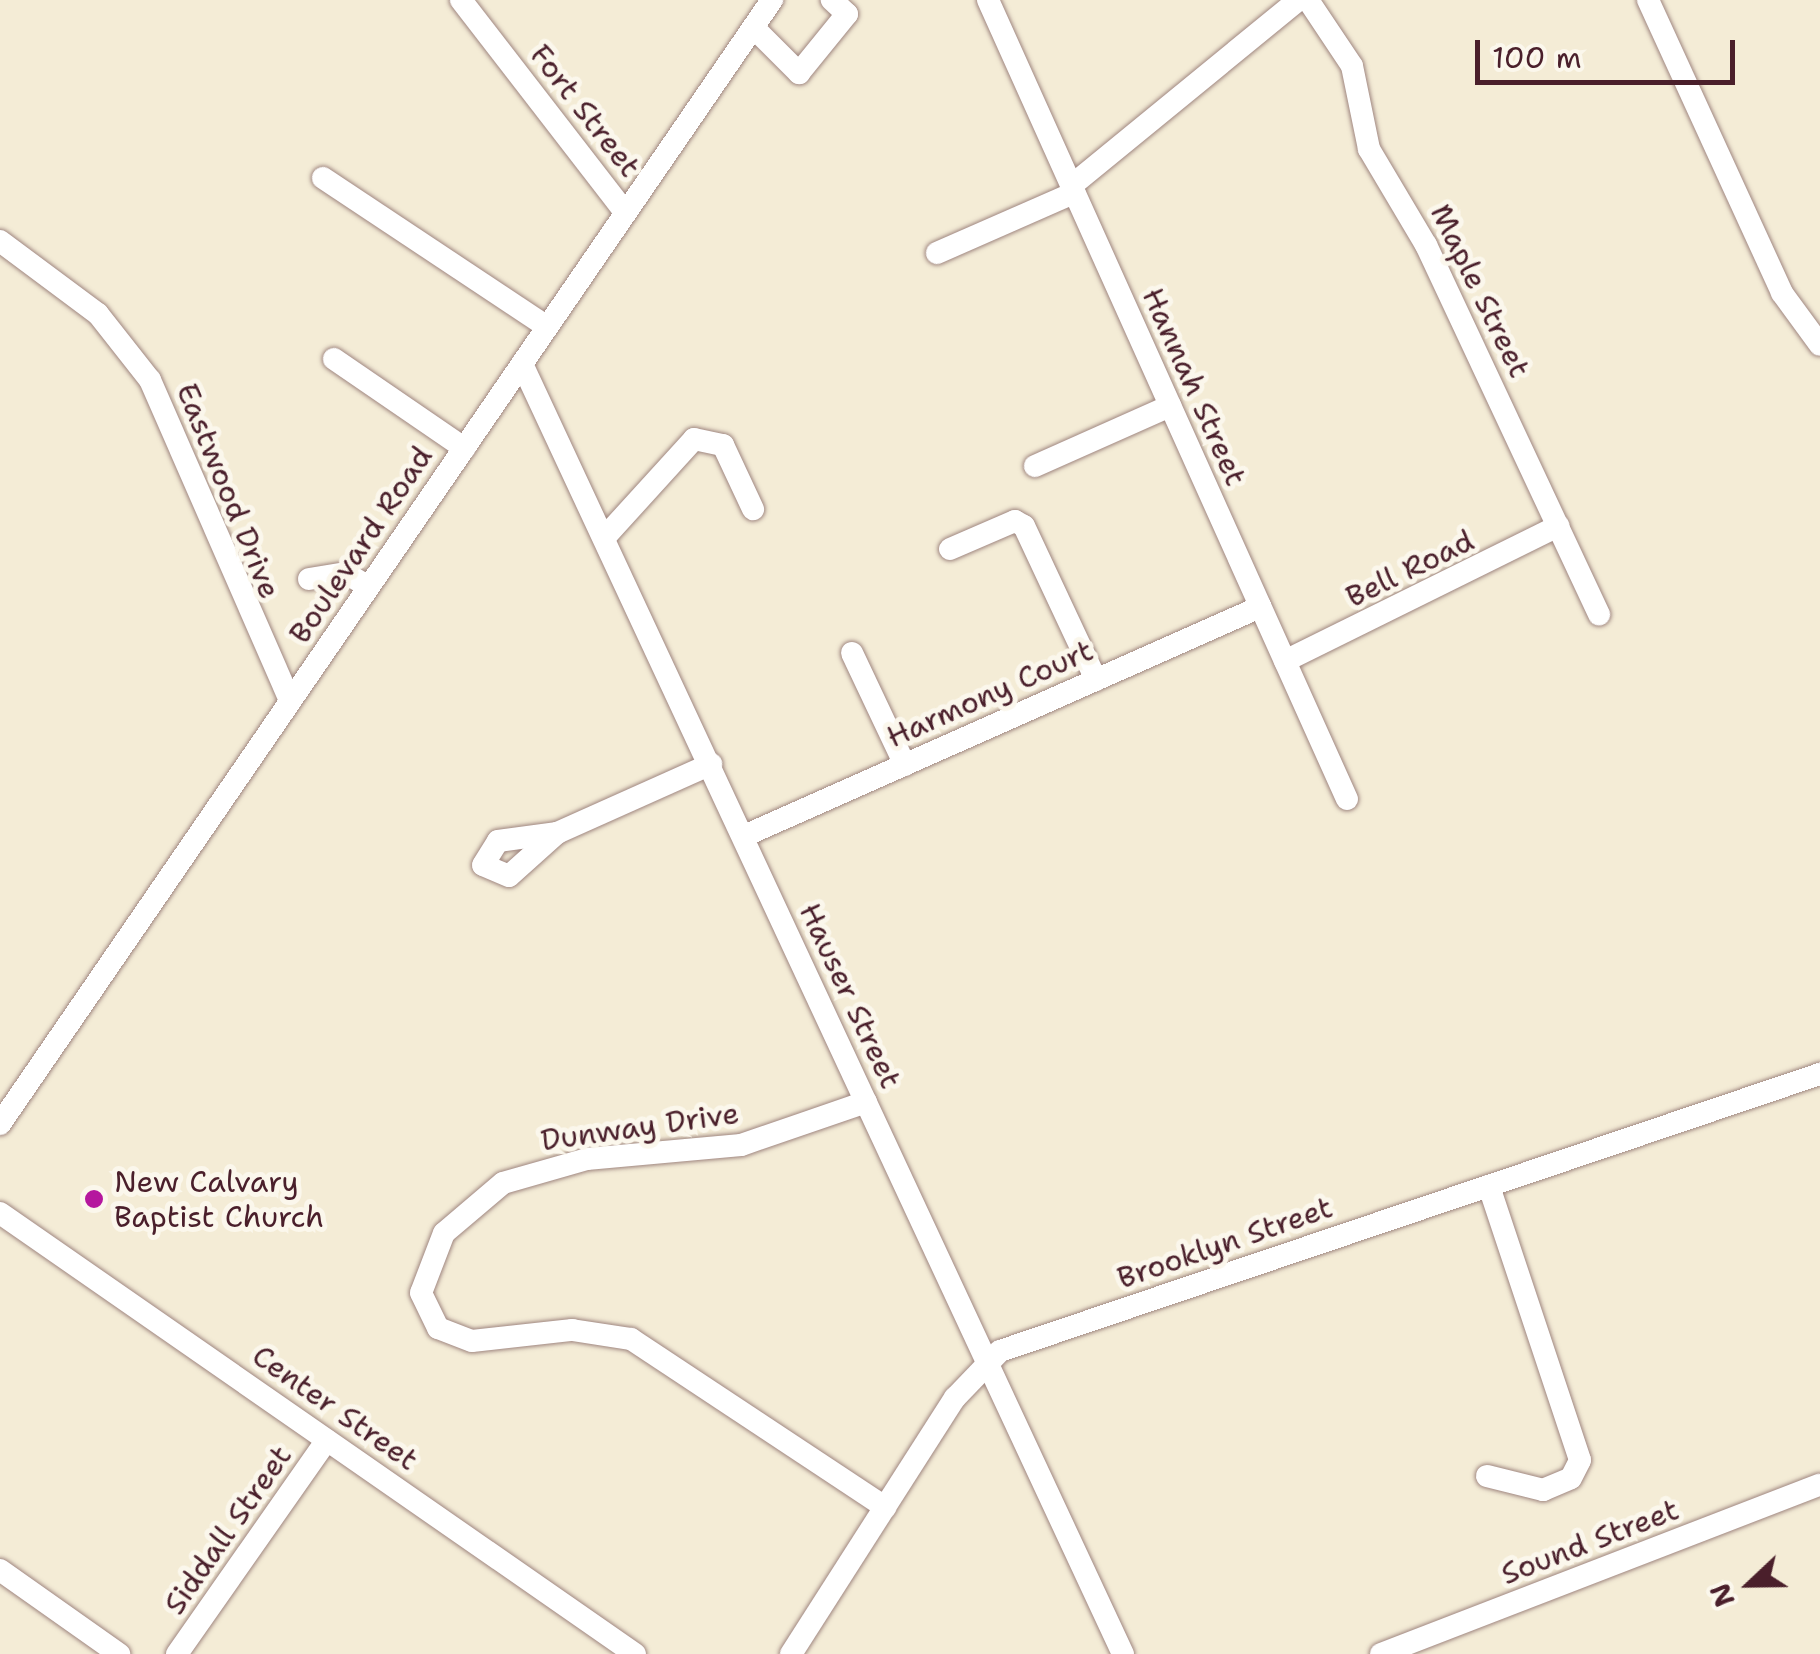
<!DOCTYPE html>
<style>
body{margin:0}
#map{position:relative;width:1820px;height:1654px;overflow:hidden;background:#f4ecd6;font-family:"Shantell Sans",sans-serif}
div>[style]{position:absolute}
.roads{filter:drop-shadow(0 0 2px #9f8680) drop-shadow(0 0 2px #9f8680)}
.minor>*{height:22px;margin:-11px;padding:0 11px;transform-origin:11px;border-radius:11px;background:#fff}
.dots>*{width:28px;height:28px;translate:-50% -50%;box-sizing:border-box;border:5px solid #fbf7ec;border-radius:50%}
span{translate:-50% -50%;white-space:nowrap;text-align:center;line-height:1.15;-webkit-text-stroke:10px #fbf7ec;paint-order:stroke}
.street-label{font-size:30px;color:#4a1f2b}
.poi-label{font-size:30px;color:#4a1f2b}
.left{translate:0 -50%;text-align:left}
.north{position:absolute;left:1700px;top:1534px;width:100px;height:100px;-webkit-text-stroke:8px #fbf7ec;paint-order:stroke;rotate:248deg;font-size:28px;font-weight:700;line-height:40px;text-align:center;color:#4a1f2b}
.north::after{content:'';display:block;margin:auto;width:35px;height:45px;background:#4a1f2b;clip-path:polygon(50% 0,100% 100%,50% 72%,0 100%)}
.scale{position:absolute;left:1475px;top:40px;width:260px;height:45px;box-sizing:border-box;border:5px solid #4a1f2b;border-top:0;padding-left:12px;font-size:30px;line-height:35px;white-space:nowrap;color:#4a1f2b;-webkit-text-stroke:8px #fbf7ec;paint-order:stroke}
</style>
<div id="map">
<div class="roads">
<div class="minor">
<i style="left:461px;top:0;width:268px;rotate:52.3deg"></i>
<i style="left:988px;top:0;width:876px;rotate:65.81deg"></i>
<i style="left:1308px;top:0;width:79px;rotate:56.3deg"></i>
<i style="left:1352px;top:66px;width:85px;rotate:78.4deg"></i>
<i style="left:1369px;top:149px;width:112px;rotate:59.3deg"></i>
<i style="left:1426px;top:245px;width:408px;rotate:64.9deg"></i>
<i style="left:1648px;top:0;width:322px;rotate:65.4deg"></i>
<i style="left:1782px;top:293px;width:64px;rotate:53.8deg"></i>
<i style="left:754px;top:28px;width:64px;rotate:45deg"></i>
<i style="left:799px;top:73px;width:76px;rotate:-50.9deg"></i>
<i style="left:847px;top:14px;width:21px;rotate:-137deg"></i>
<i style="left:323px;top:178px;width:269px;rotate:33.6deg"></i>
<i style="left:1071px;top:186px;width:293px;rotate:-39.3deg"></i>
<i style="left:0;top:241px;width:122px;rotate:36.7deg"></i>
<i style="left:98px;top:314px;width:84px;rotate:51.8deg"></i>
<i style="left:150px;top:380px;width:350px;rotate:66.4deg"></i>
<i style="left:937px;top:253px;width:150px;rotate:-23.7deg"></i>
<i style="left:334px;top:359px;width:158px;rotate:34.4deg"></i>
<i style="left:522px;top:364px;width:1423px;rotate:65.02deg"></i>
<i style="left:1035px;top:466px;width:148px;rotate:-24deg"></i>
<i style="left:604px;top:538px;width:134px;rotate:-47.7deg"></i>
<i style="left:694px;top:439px;width:30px;rotate:12deg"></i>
<i style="left:723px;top:445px;width:71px;rotate:64.9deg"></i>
<i style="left:950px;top:549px;width:71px;rotate:-23.3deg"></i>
<i style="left:1015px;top:521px;width:10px;rotate:29deg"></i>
<i style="left:1024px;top:526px;width:170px;rotate:64.9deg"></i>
<i style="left:309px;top:579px;width:37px;rotate:-9deg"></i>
<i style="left:346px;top:573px;width:26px;rotate:32deg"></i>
<i style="left:852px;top:653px;width:124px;rotate:64.7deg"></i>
<i style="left:1285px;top:661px;width:305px;rotate:-26.3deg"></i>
<i style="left:557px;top:833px;width:64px;rotate:138.1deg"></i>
<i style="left:509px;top:876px;width:28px;rotate:-157deg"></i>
<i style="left:483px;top:865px;width:28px;rotate:-58deg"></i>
<i style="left:498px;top:841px;width:60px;rotate:-7.7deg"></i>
<i style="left:557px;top:833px;width:169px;rotate:-24.1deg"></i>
<i style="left:744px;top:836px;width:565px;rotate:-23.93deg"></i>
<i style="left:866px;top:1102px;width:132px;rotate:161deg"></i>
<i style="left:741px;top:1145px;width:155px;rotate:174.8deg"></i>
<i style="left:587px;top:1159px;width:87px;rotate:164.1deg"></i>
<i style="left:503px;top:1183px;width:77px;rotate:139.7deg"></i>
<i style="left:444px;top:1233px;width:64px;rotate:111deg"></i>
<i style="left:421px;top:1293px;width:39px;rotate:64deg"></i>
<i style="left:438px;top:1328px;width:36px;rotate:21deg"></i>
<i style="left:472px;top:1341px;width:101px;rotate:-6.3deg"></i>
<i style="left:572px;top:1330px;width:60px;rotate:8.7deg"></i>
<i style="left:631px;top:1339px;width:305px;rotate:33.5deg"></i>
<i style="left:0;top:1124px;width:1364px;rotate:-55.52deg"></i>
<i style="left:0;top:1213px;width:773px;rotate:34.78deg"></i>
<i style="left:1487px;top:1476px;width:58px;rotate:14deg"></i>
<i style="left:1543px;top:1490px;width:30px;rotate:-23deg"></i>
<i style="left:1571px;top:1478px;width:20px;rotate:-63deg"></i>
<i style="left:1580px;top:1460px;width:289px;rotate:-108.4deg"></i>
<i style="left:0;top:1570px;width:146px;rotate:35.2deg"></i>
<i style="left:177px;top:1654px;width:261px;rotate:-55deg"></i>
<i style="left:791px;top:1654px;width:304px;rotate:-57.4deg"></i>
<i style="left:955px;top:1398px;width:65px;rotate:-46.2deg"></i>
<i style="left:1000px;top:1351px;width:866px;rotate:-18.67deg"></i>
<i style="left:1381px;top:1654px;width:470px;rotate:-21.1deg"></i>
</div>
</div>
<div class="dots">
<i style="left:94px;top:1199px;background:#b5179e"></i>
</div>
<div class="street-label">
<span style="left:585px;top:111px;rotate:52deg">Fort Street</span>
<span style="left:1480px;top:291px;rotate:64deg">Maple Street</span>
<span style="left:1194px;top:387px;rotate:66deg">Hannah Street</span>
<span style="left:228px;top:491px;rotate:68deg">Eastwood Drive</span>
<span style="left:361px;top:545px;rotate:-56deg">Boulevard Road</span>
<span style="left:1410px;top:569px;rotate:-26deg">Bell Road</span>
<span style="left:990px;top:694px;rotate:-24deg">Harmony Court</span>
<span style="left:850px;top:996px;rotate:65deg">Hauser Street</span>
<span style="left:640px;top:1127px;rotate:-8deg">Dunway Drive</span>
<span style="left:1225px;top:1243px;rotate:-19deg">Brooklyn Street</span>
<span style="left:335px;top:1408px;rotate:35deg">Center Street</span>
<span style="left:228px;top:1530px;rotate:-55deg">Siddall Street</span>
<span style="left:1590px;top:1542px;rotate:-21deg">Sound Street</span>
</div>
<div class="poi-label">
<span class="left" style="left:114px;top:1199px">New Calvary<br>Baptist Church</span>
</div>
<div class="north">N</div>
<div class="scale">100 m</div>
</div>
